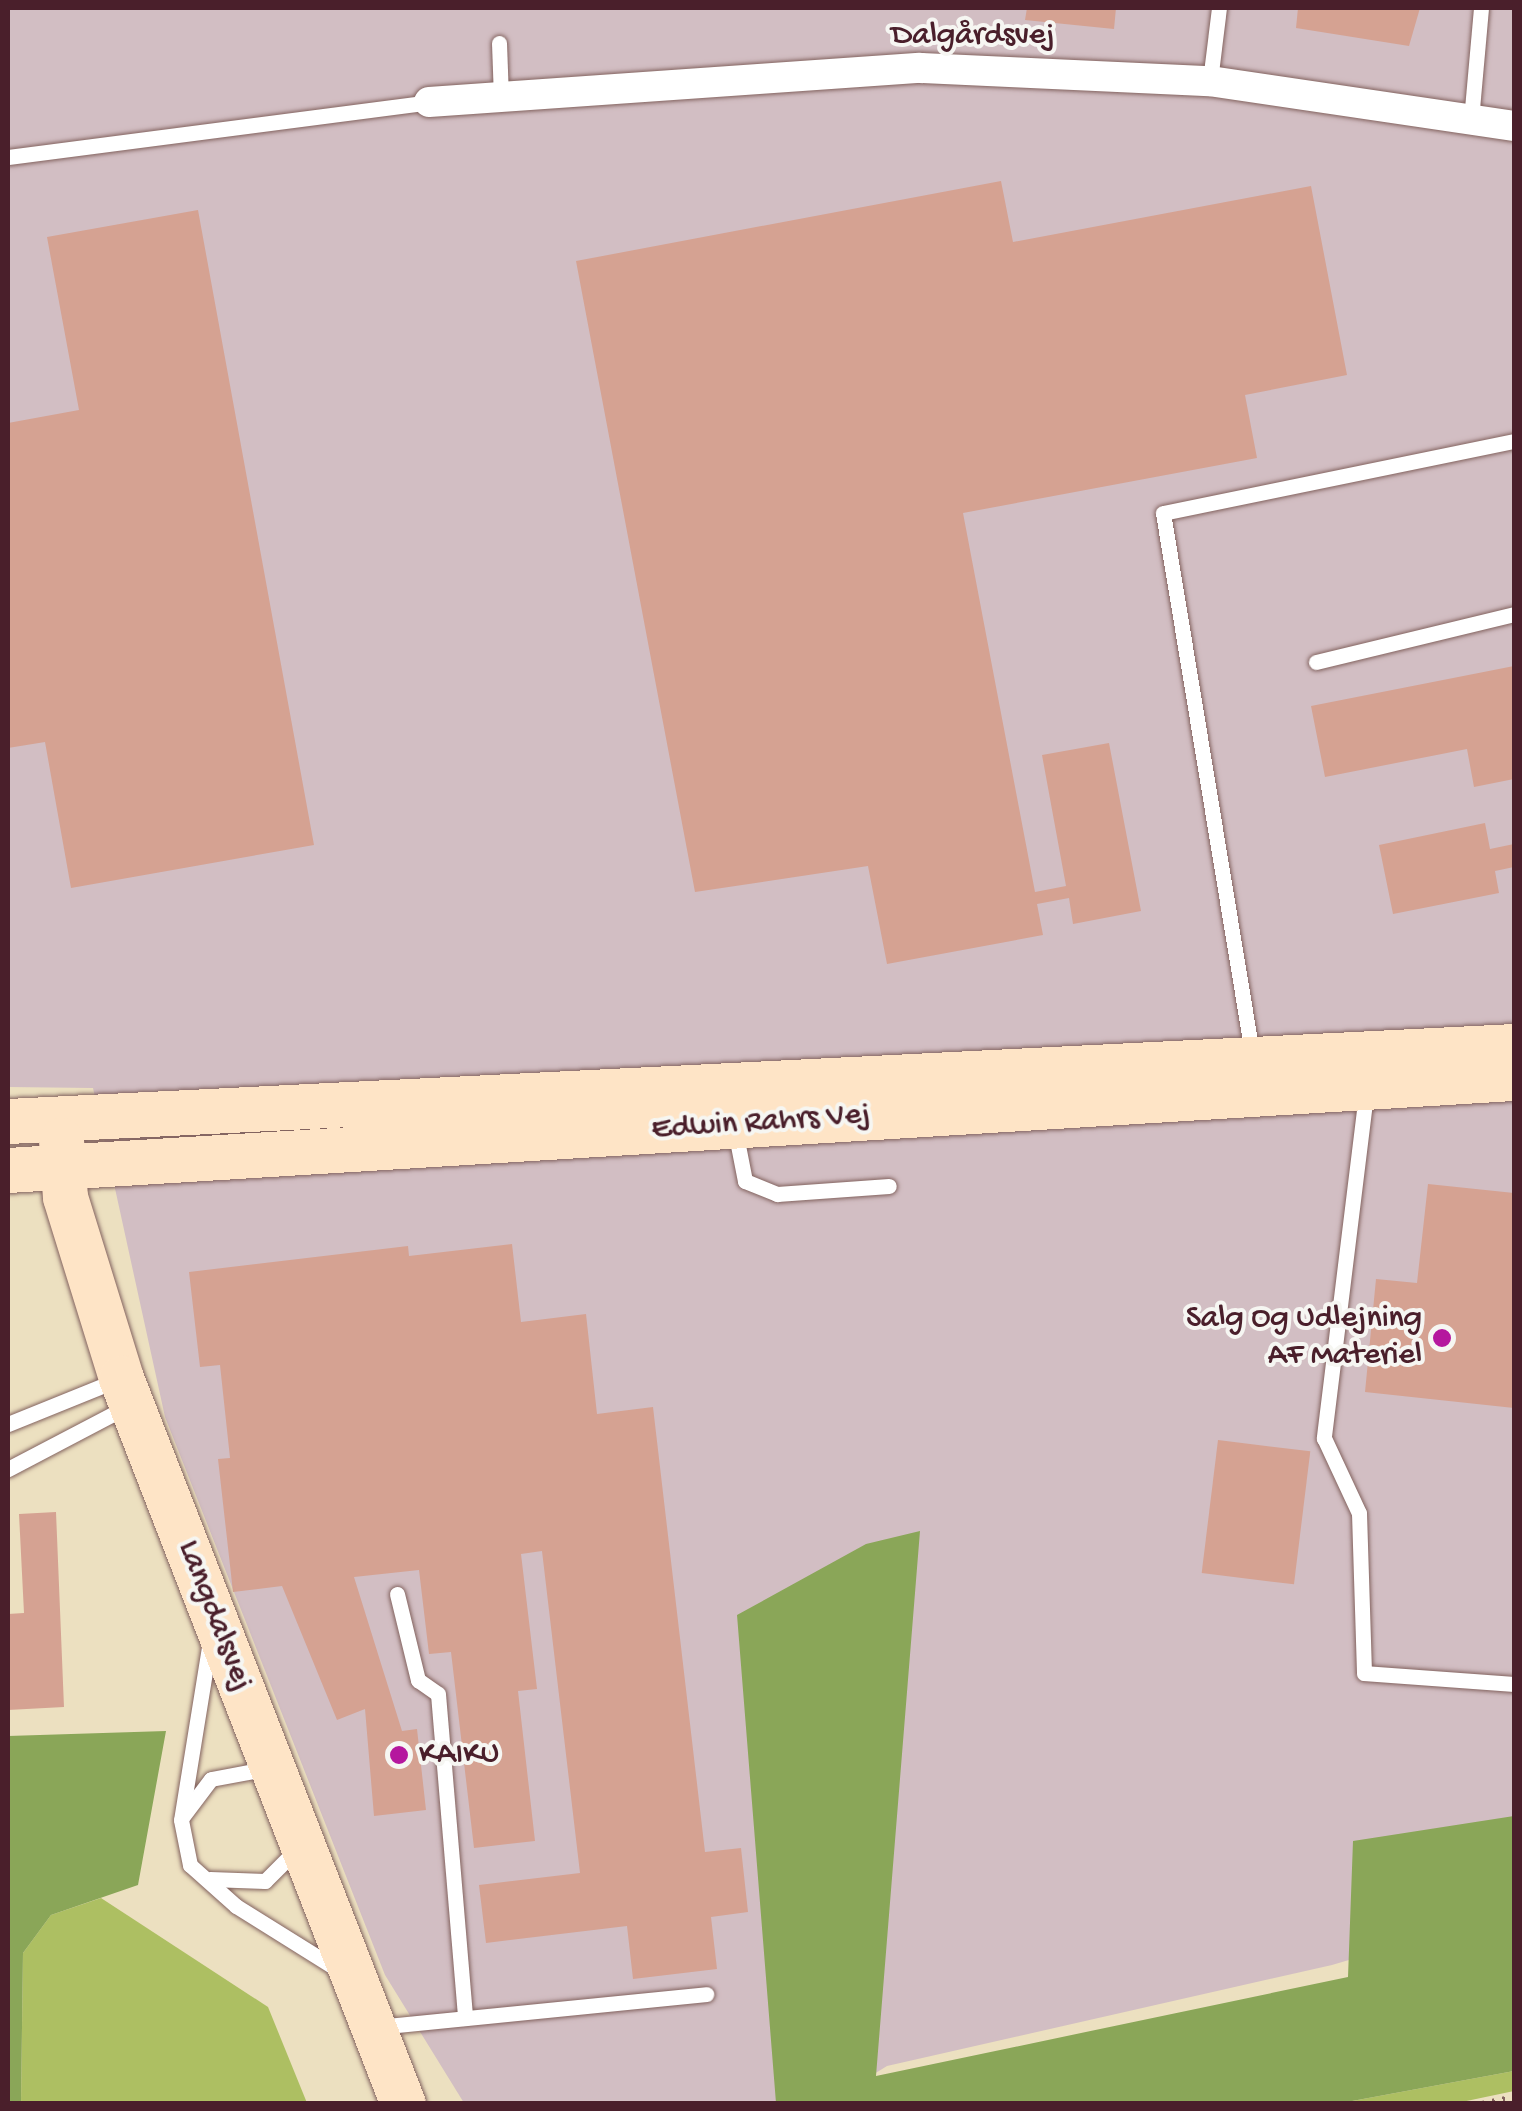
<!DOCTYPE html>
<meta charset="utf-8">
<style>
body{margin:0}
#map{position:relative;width:1522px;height:2111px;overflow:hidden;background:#ece0c0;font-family:"Gochi Hand",sans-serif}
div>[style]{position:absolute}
.industrial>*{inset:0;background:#d2bec3}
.green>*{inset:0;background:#adbf62}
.forest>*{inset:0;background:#8aa658}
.building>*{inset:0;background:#d5a292;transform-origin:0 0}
.path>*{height:6px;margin-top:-3px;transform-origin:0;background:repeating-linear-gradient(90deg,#83635f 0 2.5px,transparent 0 10.5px)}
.roads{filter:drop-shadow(0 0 2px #83635f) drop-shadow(0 0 2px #83635f)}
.lane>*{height:15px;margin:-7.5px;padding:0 7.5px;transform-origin:7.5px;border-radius:7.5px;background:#fff}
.street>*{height:30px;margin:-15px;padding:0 15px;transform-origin:15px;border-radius:15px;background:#fff}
.secondary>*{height:45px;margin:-22.5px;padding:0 22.5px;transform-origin:22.5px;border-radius:22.5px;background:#fee4c6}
.dots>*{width:28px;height:28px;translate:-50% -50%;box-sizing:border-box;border:5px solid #f6f6f2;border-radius:50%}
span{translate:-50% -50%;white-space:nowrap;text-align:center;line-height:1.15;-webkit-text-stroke:8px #f6f6f2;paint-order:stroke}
.street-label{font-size:32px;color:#4a1f2b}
.poi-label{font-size:32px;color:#4a1f2b}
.right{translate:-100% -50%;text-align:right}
.left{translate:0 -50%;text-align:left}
.frame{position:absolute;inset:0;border:10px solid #4a1f2b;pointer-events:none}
</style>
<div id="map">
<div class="industrial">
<i style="clip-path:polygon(8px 8px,1514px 8px,1514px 1911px,1332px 1965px,887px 2066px,827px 2103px,464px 2103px,385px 1975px,165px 1417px,93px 1088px,8px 1087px)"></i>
</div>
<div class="green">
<i style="clip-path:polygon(101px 1898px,268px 2007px,307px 2103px,21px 2104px,23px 1953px,51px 1915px)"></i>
<i style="clip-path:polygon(1514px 2071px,1514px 2091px,1457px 2103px,1336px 2104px)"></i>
</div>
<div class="forest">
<i style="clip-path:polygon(920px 1531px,876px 2076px,1348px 1977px,1353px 1841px,1514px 1816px,1514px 2071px,1336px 2104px,776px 2103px,737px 1615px,866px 1544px)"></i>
<i style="clip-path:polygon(166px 1731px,138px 1885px,51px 1915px,23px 1953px,21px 2103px,8px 2103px,8px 1736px)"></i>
</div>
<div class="building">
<i style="clip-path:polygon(1027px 8px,1116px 8px,1114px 29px,1025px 20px)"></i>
<i style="clip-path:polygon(1298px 8px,1420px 8px,1409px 46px,1296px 28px)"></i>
<i style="clip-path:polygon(1001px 181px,1013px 242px,1311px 186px,1347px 375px,1245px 395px,1257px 458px,963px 513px,1035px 892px,1066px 886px,1042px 755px,1109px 743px,1141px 911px,1073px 924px,1069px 898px,1037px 904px,1043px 935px,887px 964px,868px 866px,695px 892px,576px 261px)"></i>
<i style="clip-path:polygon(198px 210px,314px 845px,71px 888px,45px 742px,8px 748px,8px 423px,79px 410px,47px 237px)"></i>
<i style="clip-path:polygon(1514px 666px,1514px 779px,1474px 787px,1467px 749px,1325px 777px,1311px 706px)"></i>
<i style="clip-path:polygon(1485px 823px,1490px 849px,1514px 844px,1514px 867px,1495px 871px,1499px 893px,1393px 914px,1379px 845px)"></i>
<i style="clip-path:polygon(1428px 1184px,1514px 1193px,1514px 1408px,1365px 1392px,1376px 1279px,1417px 1283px)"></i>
<i style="clip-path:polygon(512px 1244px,521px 1322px,586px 1314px,597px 1414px,653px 1407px,705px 1852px,741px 1848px,748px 1912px,711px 1917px,717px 1969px,633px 1979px,627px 1926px,486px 1943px,479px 1885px,580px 1873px,542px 1551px,521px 1554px,537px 1689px,518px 1691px,535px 1841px,474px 1848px,451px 1652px,429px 1654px,419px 1570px,354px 1577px,402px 1731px,417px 1729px,426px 1810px,374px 1816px,365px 1709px,337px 1720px,282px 1586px,233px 1592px,218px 1459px,230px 1458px,220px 1365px,200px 1367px,189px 1272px,408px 1246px,409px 1256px)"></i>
<i style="left:1218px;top:1440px;width:93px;height:134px;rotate:7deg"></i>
<i style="clip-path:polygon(56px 1512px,64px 1707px,8px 1710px,8px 1614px,24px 1613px,19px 1514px)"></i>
</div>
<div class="path">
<i style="left:1482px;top:2104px;width:33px;rotate:-12deg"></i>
</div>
<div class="roads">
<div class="lane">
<i style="left:499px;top:43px;width:55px;rotate:87.9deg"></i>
<i style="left:1210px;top:81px;width:74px;rotate:-83deg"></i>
<i style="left:1471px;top:120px;width:112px;rotate:-84.9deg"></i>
<i style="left:8px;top:157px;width:425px;rotate:-7.4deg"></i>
<i style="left:1316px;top:662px;width:204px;rotate:-13.6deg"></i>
<i style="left:1252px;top:1053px;width:547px;rotate:-99.36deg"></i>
<i style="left:1163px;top:513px;width:358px;rotate:-11.6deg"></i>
<i style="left:1366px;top:1094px;width:347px;rotate:97deg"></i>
<i style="left:1324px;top:1438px;width:83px;rotate:65deg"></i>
<i style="left:1359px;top:1513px;width:160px;rotate:88.2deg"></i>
<i style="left:1364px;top:1673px;width:150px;rotate:4.2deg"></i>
<i style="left:735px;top:1130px;width:52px;rotate:78.9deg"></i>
<i style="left:745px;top:1181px;width:35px;rotate:22deg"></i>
<i style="left:777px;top:1194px;width:112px;rotate:-4.1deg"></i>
<i style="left:8px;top:1424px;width:118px;rotate:-22deg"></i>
<i style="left:8px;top:1469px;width:136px;rotate:-27.7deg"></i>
<i style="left:397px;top:1594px;width:89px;rotate:76.3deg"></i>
<i style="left:418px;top:1680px;width:24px;rotate:35deg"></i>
<i style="left:438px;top:1694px;width:325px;rotate:85.2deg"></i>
<i style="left:210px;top:1641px;width:181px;rotate:99.2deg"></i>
<i style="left:181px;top:1820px;width:46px;rotate:78.7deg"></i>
<i style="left:190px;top:1865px;width:62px;rotate:41.7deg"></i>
<i style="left:236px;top:1906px;width:123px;rotate:32deg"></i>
<i style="left:183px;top:1816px;width:46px;rotate:-52.9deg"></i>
<i style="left:211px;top:1779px;width:55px;rotate:-10.5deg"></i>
<i style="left:210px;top:1879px;width:55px;rotate:2.1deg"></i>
<i style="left:265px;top:1881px;width:44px;rotate:-45deg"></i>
<i style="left:377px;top:2027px;width:331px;rotate:-5.7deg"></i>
</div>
<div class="street">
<i style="left:429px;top:102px;width:492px;rotate:-4deg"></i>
<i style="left:920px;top:68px;width:290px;rotate:2.6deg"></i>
<i style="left:1210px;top:81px;width:307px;rotate:8.4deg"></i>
</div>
<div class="secondary">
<i style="left:8px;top:1121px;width:1508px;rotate:-2.85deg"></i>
<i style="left:61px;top:1140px;width:57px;rotate:86deg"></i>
<i style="left:65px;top:1197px;width:189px;rotate:72.8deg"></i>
<i style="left:121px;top:1378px;width:779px;rotate:68.77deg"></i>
<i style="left:8px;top:1170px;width:1509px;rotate:-3.5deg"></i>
</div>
</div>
<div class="dots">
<i style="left:1442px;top:1338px;background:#b5179e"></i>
<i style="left:399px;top:1755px;background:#b5179e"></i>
</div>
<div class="street-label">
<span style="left:973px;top:36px">Dalgårdsvej</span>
<span style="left:761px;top:1123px;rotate:-4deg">Edwin Rahrs Vej</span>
<span style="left:214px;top:1616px;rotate:69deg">Langdalsvej</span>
</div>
<div class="poi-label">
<span class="right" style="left:1422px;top:1338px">Salg Og Udlejning<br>AF Materiel</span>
<span class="left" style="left:419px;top:1755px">KAIKU</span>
</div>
<div class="frame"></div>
</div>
